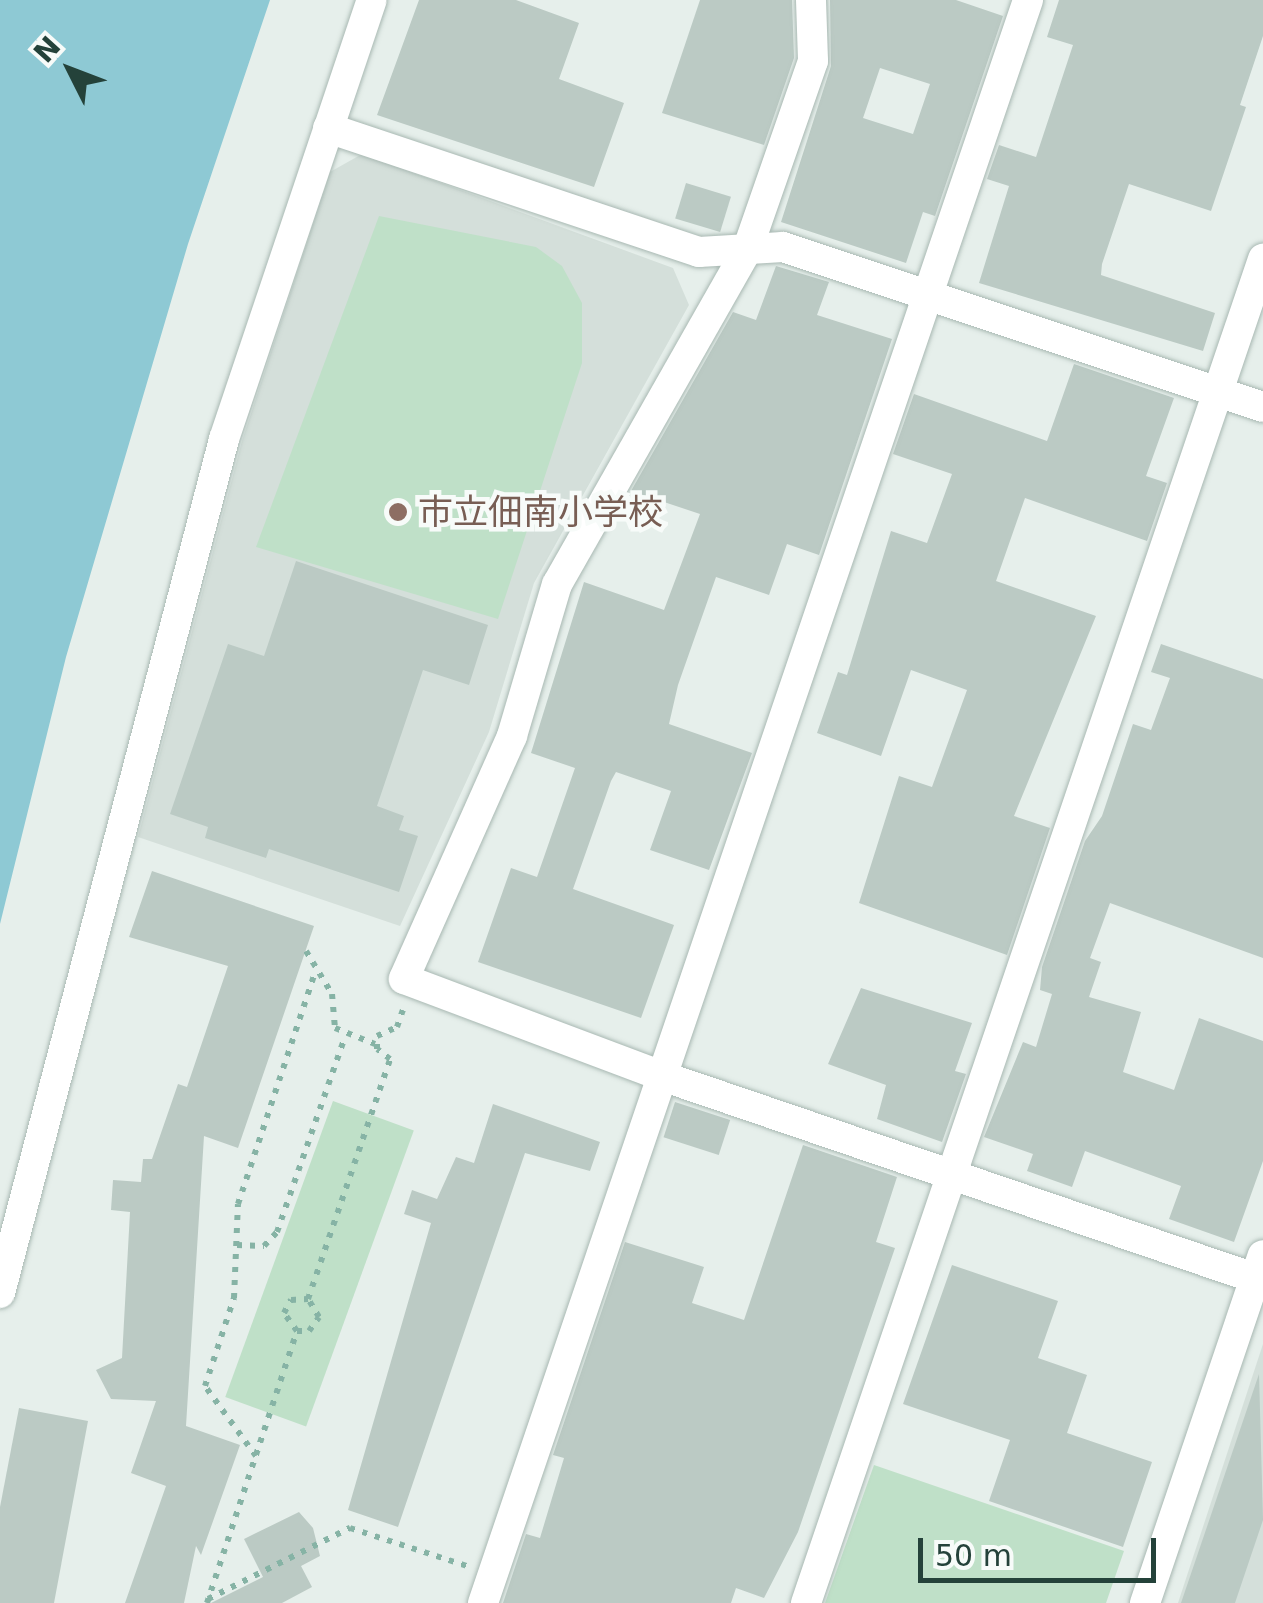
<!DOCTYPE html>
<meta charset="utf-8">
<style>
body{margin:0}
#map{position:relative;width:1263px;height:1603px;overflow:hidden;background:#e6efeb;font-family:"DejaVu Sans","Noto Sans JP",sans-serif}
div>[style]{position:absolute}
.built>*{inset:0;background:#d4dfda}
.green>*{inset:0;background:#bfe0c8;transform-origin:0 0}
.water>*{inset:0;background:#8ec9d4}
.building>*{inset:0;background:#bbcac4;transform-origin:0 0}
.path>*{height:6px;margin-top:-3px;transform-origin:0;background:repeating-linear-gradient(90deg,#86b3a5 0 5px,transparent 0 13px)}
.roads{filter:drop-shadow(0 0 2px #a8b8b2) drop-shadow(0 0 2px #a8b8b2)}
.minor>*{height:30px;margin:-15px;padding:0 15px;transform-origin:15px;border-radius:15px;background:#fff}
.dots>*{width:28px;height:28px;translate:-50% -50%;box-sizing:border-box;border:5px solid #f7fbf9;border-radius:50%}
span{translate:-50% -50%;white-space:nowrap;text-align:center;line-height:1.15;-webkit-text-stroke:9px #f7fbf9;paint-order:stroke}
.education-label{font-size:35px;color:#785e54}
.left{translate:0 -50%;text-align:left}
.north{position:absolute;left:20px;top:20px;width:100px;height:100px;-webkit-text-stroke:8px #f7fbf9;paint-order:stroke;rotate:312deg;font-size:28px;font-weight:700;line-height:40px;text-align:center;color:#24423a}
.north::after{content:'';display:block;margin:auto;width:35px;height:45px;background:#24423a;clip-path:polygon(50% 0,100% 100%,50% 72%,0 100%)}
.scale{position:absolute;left:918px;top:1538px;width:238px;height:45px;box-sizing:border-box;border:5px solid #24423a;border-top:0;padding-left:12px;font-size:30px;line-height:35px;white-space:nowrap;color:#24423a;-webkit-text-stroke:8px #f7fbf9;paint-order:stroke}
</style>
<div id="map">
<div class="built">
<i style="clip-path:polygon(362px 154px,673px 268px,689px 305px,534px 583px,489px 732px,400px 926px,138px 837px,242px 441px,330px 172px)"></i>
<i style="clip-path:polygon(1263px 1344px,1263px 1603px,1178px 1603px)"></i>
</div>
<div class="green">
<i style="clip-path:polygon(379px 216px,536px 247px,562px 266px,582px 303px,582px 363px,498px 619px,256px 547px)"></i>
<i style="left:333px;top:1101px;width:86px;height:315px;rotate:20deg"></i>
<i style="clip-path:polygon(874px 1465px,1124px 1551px,1106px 1603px,825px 1603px)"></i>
</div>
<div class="water">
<i style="clip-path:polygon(0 0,270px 0,188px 244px,66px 657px,0 924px)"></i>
</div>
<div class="building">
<i style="clip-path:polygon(419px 0,516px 0,579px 23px,559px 79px,624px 103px,594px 187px,377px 115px)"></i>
<i style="clip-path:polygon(700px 0,792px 0,794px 58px,764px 145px,662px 113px)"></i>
<i style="clip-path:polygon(evenodd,830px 0,956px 0,1003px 16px,935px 216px,923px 212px,906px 263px,781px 222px,831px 66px,830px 0,880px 68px,930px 84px,913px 134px,863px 118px,880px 68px)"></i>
<i style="clip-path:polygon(1059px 0,1263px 0,1263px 36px,1240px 105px,1246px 107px,1211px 211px,1129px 184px,1102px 264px,1101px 275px,1215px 313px,1203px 351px,979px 283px,1009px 186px,987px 179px,999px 145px,1036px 157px,1073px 45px,1047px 37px)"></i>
<i style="left:686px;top:183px;width:47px;height:37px;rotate:17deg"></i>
<i style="clip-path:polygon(776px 266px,829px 282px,817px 315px,892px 339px,819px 555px,787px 544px,769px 595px,716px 577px,678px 685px,669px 724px,752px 753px,709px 870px,650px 850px,671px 791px,616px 772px,611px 781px,573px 889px,674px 925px,641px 1018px,478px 962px,511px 868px,537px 877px,575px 768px,531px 753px,584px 582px,664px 610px,700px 514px,631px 491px,733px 312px,756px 320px)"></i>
<i style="clip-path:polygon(1074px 364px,1174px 398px,1146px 476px,1167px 483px,1147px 541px,1025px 498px,996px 581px,1096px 616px,1014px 816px,1050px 828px,1007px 955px,859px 903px,899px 776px,932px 787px,967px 690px,911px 670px,881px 756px,817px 733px,838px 672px,847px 675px,891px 531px,927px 543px,952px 474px,893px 454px,914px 394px,1047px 441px)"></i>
<i style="clip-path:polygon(296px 561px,488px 625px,469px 685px,423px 670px,377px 806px,404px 816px,399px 830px,418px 836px,399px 892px,269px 849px,266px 858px,205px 838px,208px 827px,170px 814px,228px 644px,264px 656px)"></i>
<i style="clip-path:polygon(1161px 644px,1263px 679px,1263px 958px,1110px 903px,1090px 958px,1101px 962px,1089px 997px,1141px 1012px,1123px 1072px,1174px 1090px,1199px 1018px,1263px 1041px,1263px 1161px,1234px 1242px,1169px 1219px,1181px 1186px,1085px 1151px,1072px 1187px,1027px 1171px,1033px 1154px,984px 1137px,1023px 1042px,1036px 1047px,1052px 994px,1040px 990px,1042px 967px,1085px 841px,1102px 816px,1133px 724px,1151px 730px,1170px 678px,1151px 672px)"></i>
<i style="clip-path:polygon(152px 871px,314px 926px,238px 1148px,204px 1136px,186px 1426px,240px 1445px,201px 1555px,196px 1546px,184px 1603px,125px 1603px,166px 1486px,131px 1473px,156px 1401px,111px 1399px,96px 1370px,122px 1358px,130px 1212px,111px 1210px,113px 1180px,141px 1182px,143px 1159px,152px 1159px,178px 1084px,187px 1087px,228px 966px,129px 937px)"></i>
<i style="clip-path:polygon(861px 988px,972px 1023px,955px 1071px,966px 1074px,942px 1142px,877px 1119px,886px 1085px,828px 1064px)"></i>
<i style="left:675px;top:1102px;width:58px;height:37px;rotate:18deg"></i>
<i style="clip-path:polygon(493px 1104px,600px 1142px,590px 1171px,525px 1153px,398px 1527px,348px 1510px,431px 1223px,404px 1214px,412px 1190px,437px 1199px,456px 1157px,474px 1163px)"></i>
<i style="clip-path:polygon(803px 1145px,897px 1177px,876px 1242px,895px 1248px,798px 1532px,764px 1598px,736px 1588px,731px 1603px,503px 1603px,526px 1534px,540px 1538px,564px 1458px,553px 1455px,625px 1242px,704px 1267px,692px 1303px,744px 1320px)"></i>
<i style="clip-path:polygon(952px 1265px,1058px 1301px,1038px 1358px,1087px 1375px,1067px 1433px,1152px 1462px,1123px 1547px,989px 1501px,1010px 1440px,903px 1404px)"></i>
<i style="clip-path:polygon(1259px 1374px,1263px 1520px,1235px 1603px,1181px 1603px)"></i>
<i style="clip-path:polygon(19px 1408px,88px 1421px,54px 1603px,0 1603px,0 1507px)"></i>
<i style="clip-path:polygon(299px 1512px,313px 1528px,320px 1556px,301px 1566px,312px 1587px,282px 1603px,211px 1603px,263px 1577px,244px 1539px)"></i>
</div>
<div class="path">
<i style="left:306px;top:951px;width:50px;rotate:58.8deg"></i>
<i style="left:332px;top:994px;width:34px;rotate:85deg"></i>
<i style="left:335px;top:1028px;width:43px;rotate:21.8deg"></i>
<i style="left:237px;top:1245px;width:27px;rotate:2deg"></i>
<i style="left:264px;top:1246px;width:19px;rotate:-47deg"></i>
<i style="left:277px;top:1232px;width:207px;rotate:-70.8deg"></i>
<i style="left:297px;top:1331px;width:12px"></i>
<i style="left:309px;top:1331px;width:17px;rotate:-54deg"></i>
<i style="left:319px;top:1317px;width:21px;rotate:-121deg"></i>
<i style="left:256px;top:1456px;width:87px;rotate:-126.1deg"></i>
<i style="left:205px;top:1386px;width:93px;rotate:-71.8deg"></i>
<i style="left:234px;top:1298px;width:94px;rotate:-87.6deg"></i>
<i style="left:238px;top:1204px;width:243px;rotate:-71.6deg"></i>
<i style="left:208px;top:1599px;width:159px;rotate:-26.6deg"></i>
<i style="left:350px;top:1528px;width:123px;rotate:18deg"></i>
<i style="left:207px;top:1603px;width:287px;rotate:-71.7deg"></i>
<i style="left:297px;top:1331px;width:22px;rotate:-126deg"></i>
<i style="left:284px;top:1313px;width:15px;rotate:-62deg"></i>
<i style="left:291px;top:1300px;width:17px;rotate:-3deg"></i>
<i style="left:308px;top:1299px;width:254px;rotate:-71.1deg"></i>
<i style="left:390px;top:1059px;width:16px;rotate:-142deg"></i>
<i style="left:377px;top:1049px;width:13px;rotate:-90deg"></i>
<i style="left:377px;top:1036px;width:22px;rotate:-24deg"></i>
<i style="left:397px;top:1027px;width:18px;rotate:-71deg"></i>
</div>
<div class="roads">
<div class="minor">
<i style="left:811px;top:0;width:61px;rotate:88.1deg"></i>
<i style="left:813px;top:61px;width:200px;rotate:109.2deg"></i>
<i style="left:747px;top:250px;width:384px;rotate:119.6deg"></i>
<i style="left:557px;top:584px;width:159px;rotate:106.5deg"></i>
<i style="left:512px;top:736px;width:266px;rotate:114deg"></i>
<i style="left:404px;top:979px;width:272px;rotate:20.6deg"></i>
<i style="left:659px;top:1075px;width:638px;rotate:18.83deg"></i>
<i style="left:328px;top:128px;width:391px;rotate:18.5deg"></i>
<i style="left:699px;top:252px;width:84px;rotate:-3.4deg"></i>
<i style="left:783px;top:247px;width:506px;rotate:18.43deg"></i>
<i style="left:0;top:1293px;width:883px;rotate:-75.3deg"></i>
<i style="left:224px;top:439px;width:463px;rotate:-71.4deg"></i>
<i style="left:483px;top:1603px;width:1693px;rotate:-71.22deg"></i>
<i style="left:806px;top:1603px;width:1420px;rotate:-71.22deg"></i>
<i style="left:1145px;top:1603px;width:367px;rotate:-71.3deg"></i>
</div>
</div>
<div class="dots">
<i style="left:398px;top:512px;background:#8d6e63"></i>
</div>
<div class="education-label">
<span class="left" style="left:418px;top:512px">市立佃南小学校</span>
</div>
<div class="north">N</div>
<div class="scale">50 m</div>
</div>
